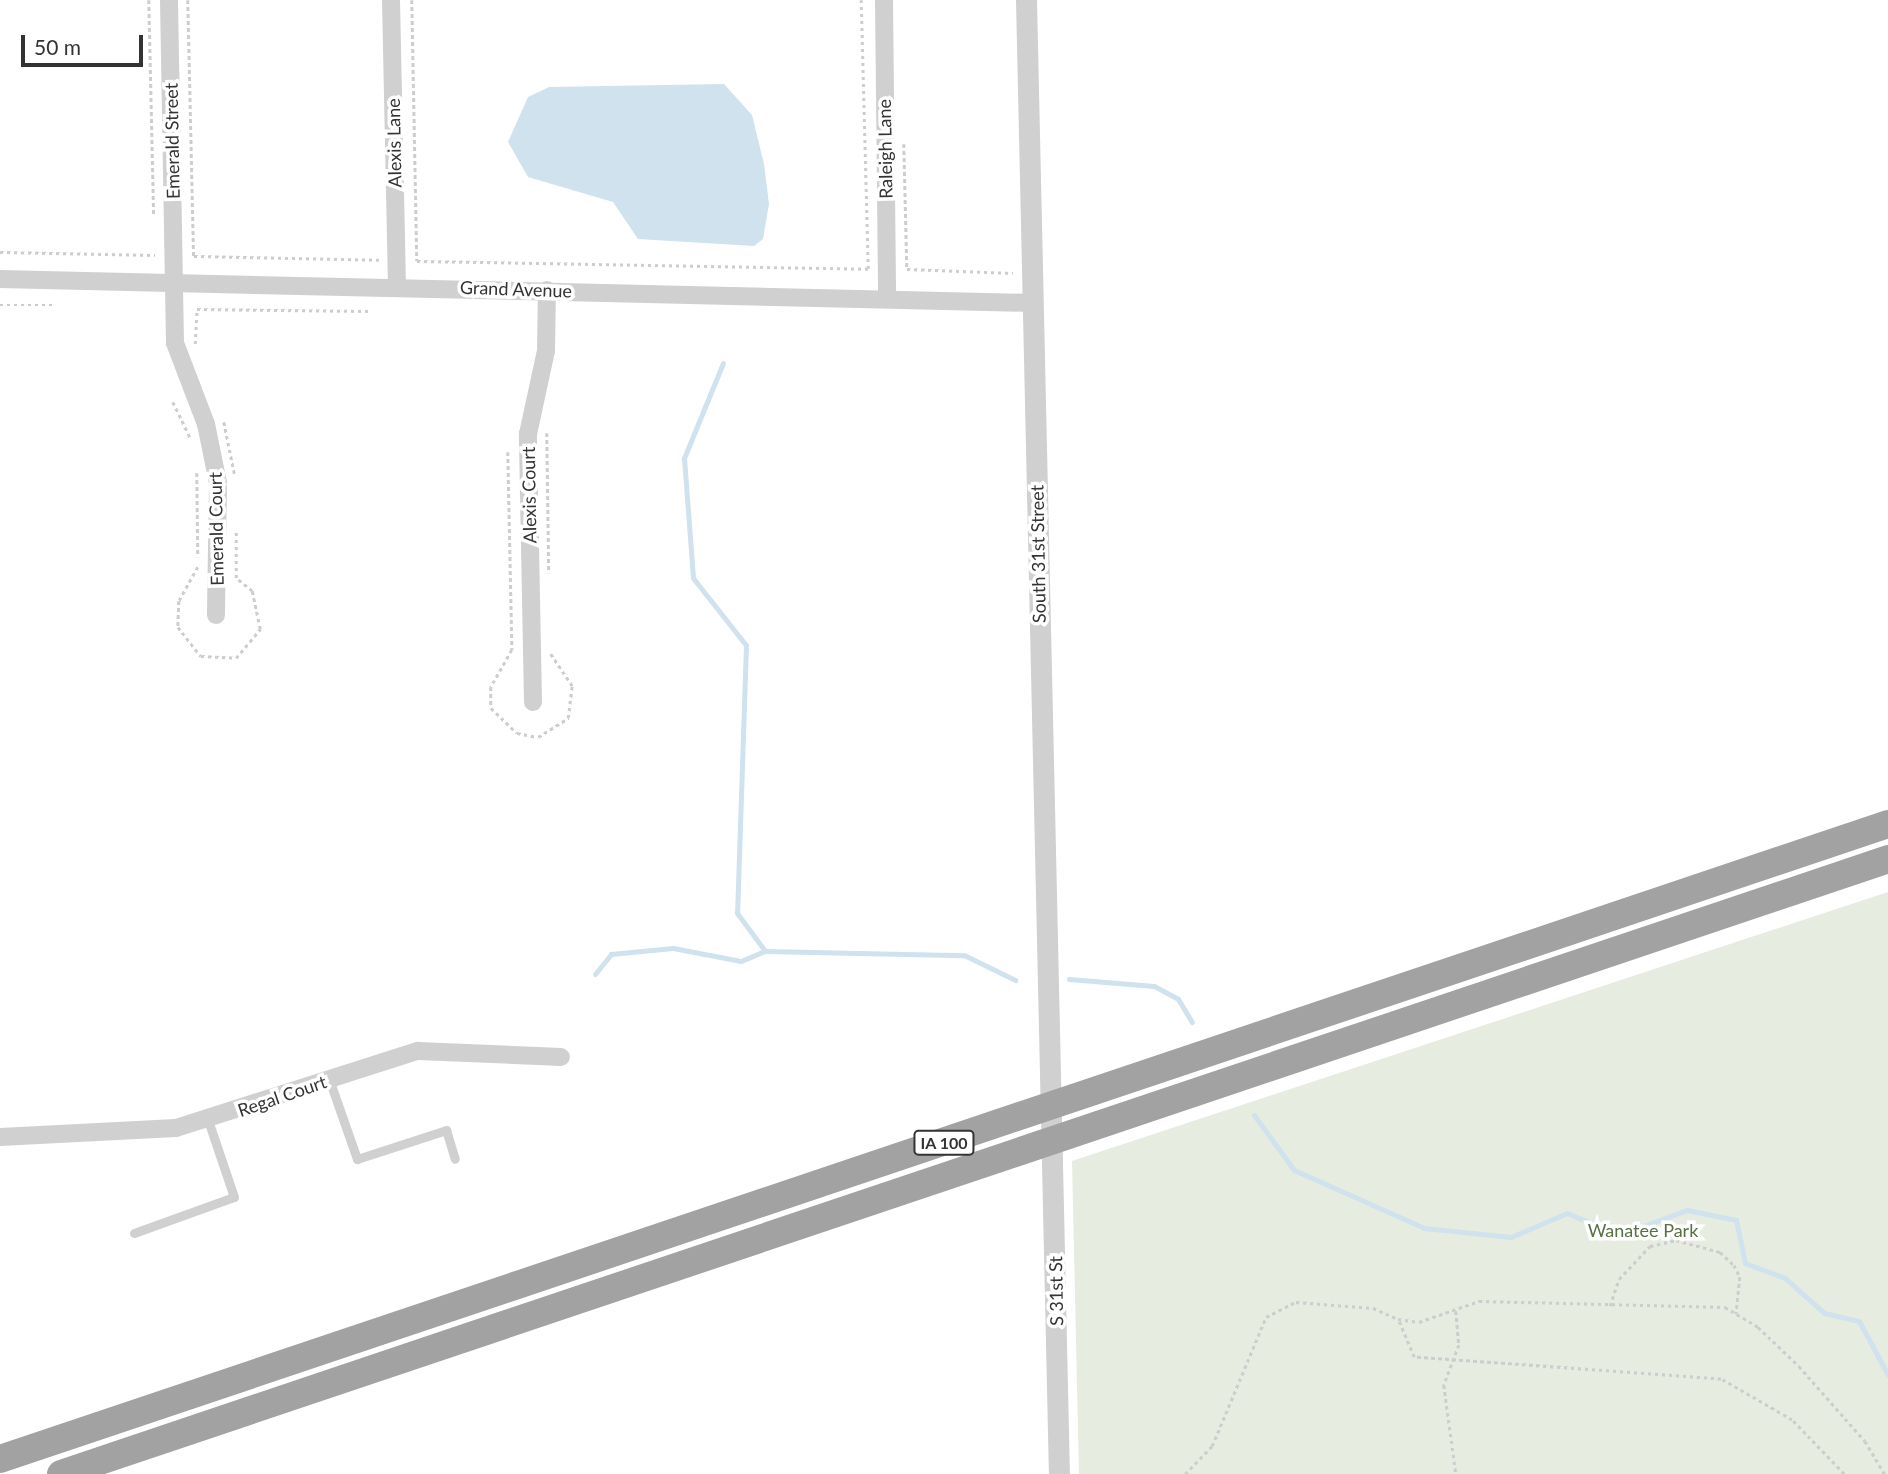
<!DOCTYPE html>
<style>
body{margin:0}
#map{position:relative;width:1888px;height:1474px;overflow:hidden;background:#fff;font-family:Lato,sans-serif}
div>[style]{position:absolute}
.green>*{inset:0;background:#e6ecdf}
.water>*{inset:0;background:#cfe2ee}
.stream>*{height:5px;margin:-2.5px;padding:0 2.5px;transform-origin:2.5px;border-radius:2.5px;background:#cfe2ee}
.path>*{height:2.5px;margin-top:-1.25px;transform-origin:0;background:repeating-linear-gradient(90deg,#cdcdcd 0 3.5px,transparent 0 7px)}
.service>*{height:9px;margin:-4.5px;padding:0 4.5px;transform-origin:4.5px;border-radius:4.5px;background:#d0d0d0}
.minor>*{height:18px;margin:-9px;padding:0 9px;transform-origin:9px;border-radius:9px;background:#d0d0d0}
.tertiary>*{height:21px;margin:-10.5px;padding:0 10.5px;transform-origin:10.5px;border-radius:10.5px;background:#d0d0d0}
.trunk>*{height:28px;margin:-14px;padding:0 14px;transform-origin:14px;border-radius:14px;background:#a2a2a2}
span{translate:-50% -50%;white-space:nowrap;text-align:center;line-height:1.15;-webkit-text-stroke:7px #fff;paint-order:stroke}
.shield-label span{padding:2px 5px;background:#fff;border:2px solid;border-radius:5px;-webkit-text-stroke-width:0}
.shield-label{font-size:16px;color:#333;font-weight:700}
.street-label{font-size:18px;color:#333}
.park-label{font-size:18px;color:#56703f}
.scale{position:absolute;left:21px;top:35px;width:122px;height:32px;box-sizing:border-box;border:4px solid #333;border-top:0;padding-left:9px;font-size:21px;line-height:24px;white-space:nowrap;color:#333;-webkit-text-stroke:5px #fff;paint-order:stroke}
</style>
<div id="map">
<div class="green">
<i style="clip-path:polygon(1888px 892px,1888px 1474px,1079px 1474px,1072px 1161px)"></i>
</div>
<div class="water">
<i style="clip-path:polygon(724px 84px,752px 115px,764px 164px,769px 204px,763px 239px,754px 246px,638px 239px,613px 202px,528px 177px,508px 142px,528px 97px,549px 87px)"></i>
</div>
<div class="stream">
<i style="left:723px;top:363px;width:103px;rotate:112.3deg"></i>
<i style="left:684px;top:458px;width:120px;rotate:85.7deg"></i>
<i style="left:693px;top:578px;width:85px;rotate:51.7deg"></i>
<i style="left:746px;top:645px;width:268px;rotate:91.9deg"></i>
<i style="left:737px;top:913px;width:47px;rotate:53.6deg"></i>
<i style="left:595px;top:974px;width:26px;rotate:-51deg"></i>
<i style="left:611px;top:954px;width:62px;rotate:-5.5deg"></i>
<i style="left:673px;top:948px;width:69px;rotate:10.8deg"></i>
<i style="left:741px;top:961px;width:26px;rotate:-23deg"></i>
<i style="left:765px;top:951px;width:199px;rotate:1.2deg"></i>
<i style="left:964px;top:955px;width:57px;rotate:26.1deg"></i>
<i style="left:1069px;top:979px;width:85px;rotate:4.7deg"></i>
<i style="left:1154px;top:986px;width:27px;rotate:28deg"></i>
<i style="left:1178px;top:999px;width:27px;rotate:59deg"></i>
<i style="left:1254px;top:1115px;width:68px;rotate:54deg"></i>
<i style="left:1294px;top:1170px;width:142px;rotate:24deg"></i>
<i style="left:1424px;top:1228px;width:87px;rotate:5.9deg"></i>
<i style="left:1511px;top:1237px;width:61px;rotate:-23.2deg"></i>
<i style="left:1567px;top:1213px;width:56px;rotate:22.9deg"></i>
<i style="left:1619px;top:1235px;width:72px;rotate:-20.2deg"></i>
<i style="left:1687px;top:1210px;width:50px;rotate:11.5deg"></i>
<i style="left:1736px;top:1220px;width:44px;rotate:78.2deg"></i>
<i style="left:1745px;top:1263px;width:43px;rotate:20.6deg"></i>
<i style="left:1785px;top:1278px;width:52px;rotate:41.9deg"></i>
<i style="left:1824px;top:1313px;width:36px;rotate:13deg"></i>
<i style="left:1859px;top:1321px;width:61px;rotate:61.8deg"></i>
</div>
<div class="path">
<i style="left:149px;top:0;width:214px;rotate:88.7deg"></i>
<i style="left:188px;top:0;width:256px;rotate:88.7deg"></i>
<i style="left:194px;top:256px;width:185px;rotate:1.2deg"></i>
<i style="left:412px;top:0;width:261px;rotate:88.9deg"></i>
<i style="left:417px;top:261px;width:451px;rotate:1deg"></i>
<i style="left:868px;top:269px;width:269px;rotate:-91.5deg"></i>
<i style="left:904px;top:144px;width:125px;rotate:88.6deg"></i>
<i style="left:907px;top:269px;width:106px;rotate:2.2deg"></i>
<i style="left:0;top:252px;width:155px;rotate:1.1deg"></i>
<i style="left:0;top:305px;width:55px"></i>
<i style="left:195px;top:344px;width:35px;rotate:-87deg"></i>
<i style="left:197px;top:309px;width:172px;rotate:0.7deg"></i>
<i style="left:173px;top:402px;width:41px;rotate:64.1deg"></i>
<i style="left:224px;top:422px;width:55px;rotate:78.5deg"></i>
<i style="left:547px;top:433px;width:140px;rotate:89.2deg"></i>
<i style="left:508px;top:452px;width:198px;rotate:88.8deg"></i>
<i style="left:512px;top:650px;width:43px;rotate:119.6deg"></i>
<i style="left:491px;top:687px;width:21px;rotate:90deg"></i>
<i style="left:491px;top:708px;width:36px;rotate:44deg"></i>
<i style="left:517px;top:733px;width:21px;rotate:11deg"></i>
<i style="left:538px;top:737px;width:36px;rotate:-32deg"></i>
<i style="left:568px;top:718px;width:32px;rotate:-83deg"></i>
<i style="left:572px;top:686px;width:40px;rotate:-124deg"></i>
<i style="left:197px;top:473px;width:84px;rotate:89.3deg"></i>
<i style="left:198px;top:567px;width:39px;rotate:119deg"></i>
<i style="left:179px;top:601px;width:26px;rotate:92deg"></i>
<i style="left:178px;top:627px;width:37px;rotate:52deg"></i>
<i style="left:201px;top:656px;width:35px;rotate:3deg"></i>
<i style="left:236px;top:658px;width:38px;rotate:-50deg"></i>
<i style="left:260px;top:629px;width:39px;rotate:-102deg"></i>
<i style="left:252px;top:591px;width:21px;rotate:-141deg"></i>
<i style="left:236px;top:578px;width:46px;rotate:-90deg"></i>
<i style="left:1610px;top:1306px;width:28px;rotate:-72deg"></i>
<i style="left:1619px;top:1279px;width:45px;rotate:-46.8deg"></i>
<i style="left:1650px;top:1246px;width:27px;rotate:-13deg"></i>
<i style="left:1676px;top:1240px;width:46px;rotate:15.3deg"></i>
<i style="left:1720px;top:1252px;width:19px;rotate:43deg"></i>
<i style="left:1734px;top:1265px;width:13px;rotate:63deg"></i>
<i style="left:1740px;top:1277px;width:37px;rotate:96deg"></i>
<i style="left:1456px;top:1311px;width:34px;rotate:85deg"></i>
<i style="left:1459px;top:1345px;width:43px;rotate:110.6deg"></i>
<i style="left:1444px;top:1385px;width:90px;rotate:82.3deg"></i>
<i style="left:1185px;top:1474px;width:39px;rotate:-46deg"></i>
<i style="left:1212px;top:1446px;width:140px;rotate:-67.3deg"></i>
<i style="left:1266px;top:1317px;width:34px;rotate:-27deg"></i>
<i style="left:1296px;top:1302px;width:77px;rotate:4.5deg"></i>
<i style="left:1373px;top:1308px;width:27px;rotate:24deg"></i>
<i style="left:1844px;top:1474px;width:75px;rotate:-133.9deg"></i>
<i style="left:1792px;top:1420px;width:82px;rotate:-150deg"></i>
<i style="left:1721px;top:1379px;width:308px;rotate:-175.9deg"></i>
<i style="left:1414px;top:1357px;width:41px;rotate:-112.8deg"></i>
<i style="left:1398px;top:1319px;width:21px;rotate:8deg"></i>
<i style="left:1419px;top:1322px;width:64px;rotate:-19.3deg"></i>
<i style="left:1479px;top:1301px;width:246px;rotate:1.4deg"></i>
<i style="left:1725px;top:1307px;width:39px;rotate:31deg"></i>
<i style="left:1758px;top:1327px;width:57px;rotate:43.6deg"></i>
<i style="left:1799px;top:1366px;width:100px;rotate:48.7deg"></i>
<i style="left:1865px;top:1441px;width:39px;rotate:59deg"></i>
</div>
<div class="service">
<i style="left:329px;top:1079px;width:85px;rotate:70.7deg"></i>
<i style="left:357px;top:1159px;width:94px;rotate:-18deg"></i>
<i style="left:446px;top:1130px;width:30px;rotate:73deg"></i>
<i style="left:134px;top:1233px;width:106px;rotate:-19.8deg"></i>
<i style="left:234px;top:1197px;width:81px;rotate:-108.7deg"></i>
</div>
<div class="minor">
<i style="left:169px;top:0;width:343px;rotate:89deg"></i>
<i style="left:175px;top:343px;width:87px;rotate:69.1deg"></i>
<i style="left:206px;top:424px;width:60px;rotate:78.5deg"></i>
<i style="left:218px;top:483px;width:132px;rotate:90.9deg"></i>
<i style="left:391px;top:0;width:286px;rotate:88.8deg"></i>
<i style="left:884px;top:0;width:298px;rotate:89.4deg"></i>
<i style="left:0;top:279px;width:1032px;rotate:1.33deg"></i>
<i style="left:533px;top:702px;width:268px;rotate:-91.1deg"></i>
<i style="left:528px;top:434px;width:85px;rotate:-77.8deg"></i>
<i style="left:546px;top:351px;width:61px;rotate:-89.1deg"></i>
<i style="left:0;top:1137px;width:176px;rotate:-2.9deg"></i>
<i style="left:176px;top:1128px;width:254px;rotate:-17.7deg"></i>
<i style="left:418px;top:1051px;width:143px;rotate:2.4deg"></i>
</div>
<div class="tertiary">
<i style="left:1026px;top:0;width:1474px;rotate:88.72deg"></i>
</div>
<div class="trunk">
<i style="left:0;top:1459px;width:1992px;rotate:-18.59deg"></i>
<i style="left:61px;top:1474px;width:1928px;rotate:-18.6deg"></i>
</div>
<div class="shield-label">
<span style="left:944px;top:1143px">IA 100</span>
</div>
<div class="street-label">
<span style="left:172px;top:141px;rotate:-91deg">Emerald Street</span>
<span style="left:394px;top:143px;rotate:-91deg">Alexis Lane</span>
<span style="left:885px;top:149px;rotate:-91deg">Raleigh Lane</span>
<span style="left:516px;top:289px;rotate:2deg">Grand Avenue</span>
<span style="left:529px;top:495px;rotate:-91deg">Alexis Court</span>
<span style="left:216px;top:529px;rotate:-91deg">Emerald Court</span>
<span style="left:1038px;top:554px;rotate:-91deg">South 31st Street</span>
<span style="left:282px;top:1096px;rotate:-19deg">Regal Court</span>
<span style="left:1056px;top:1291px;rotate:-91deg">S 31st St</span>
</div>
<div class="park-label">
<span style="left:1643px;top:1230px">Wanatee Park</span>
</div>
<div class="scale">50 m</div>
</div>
